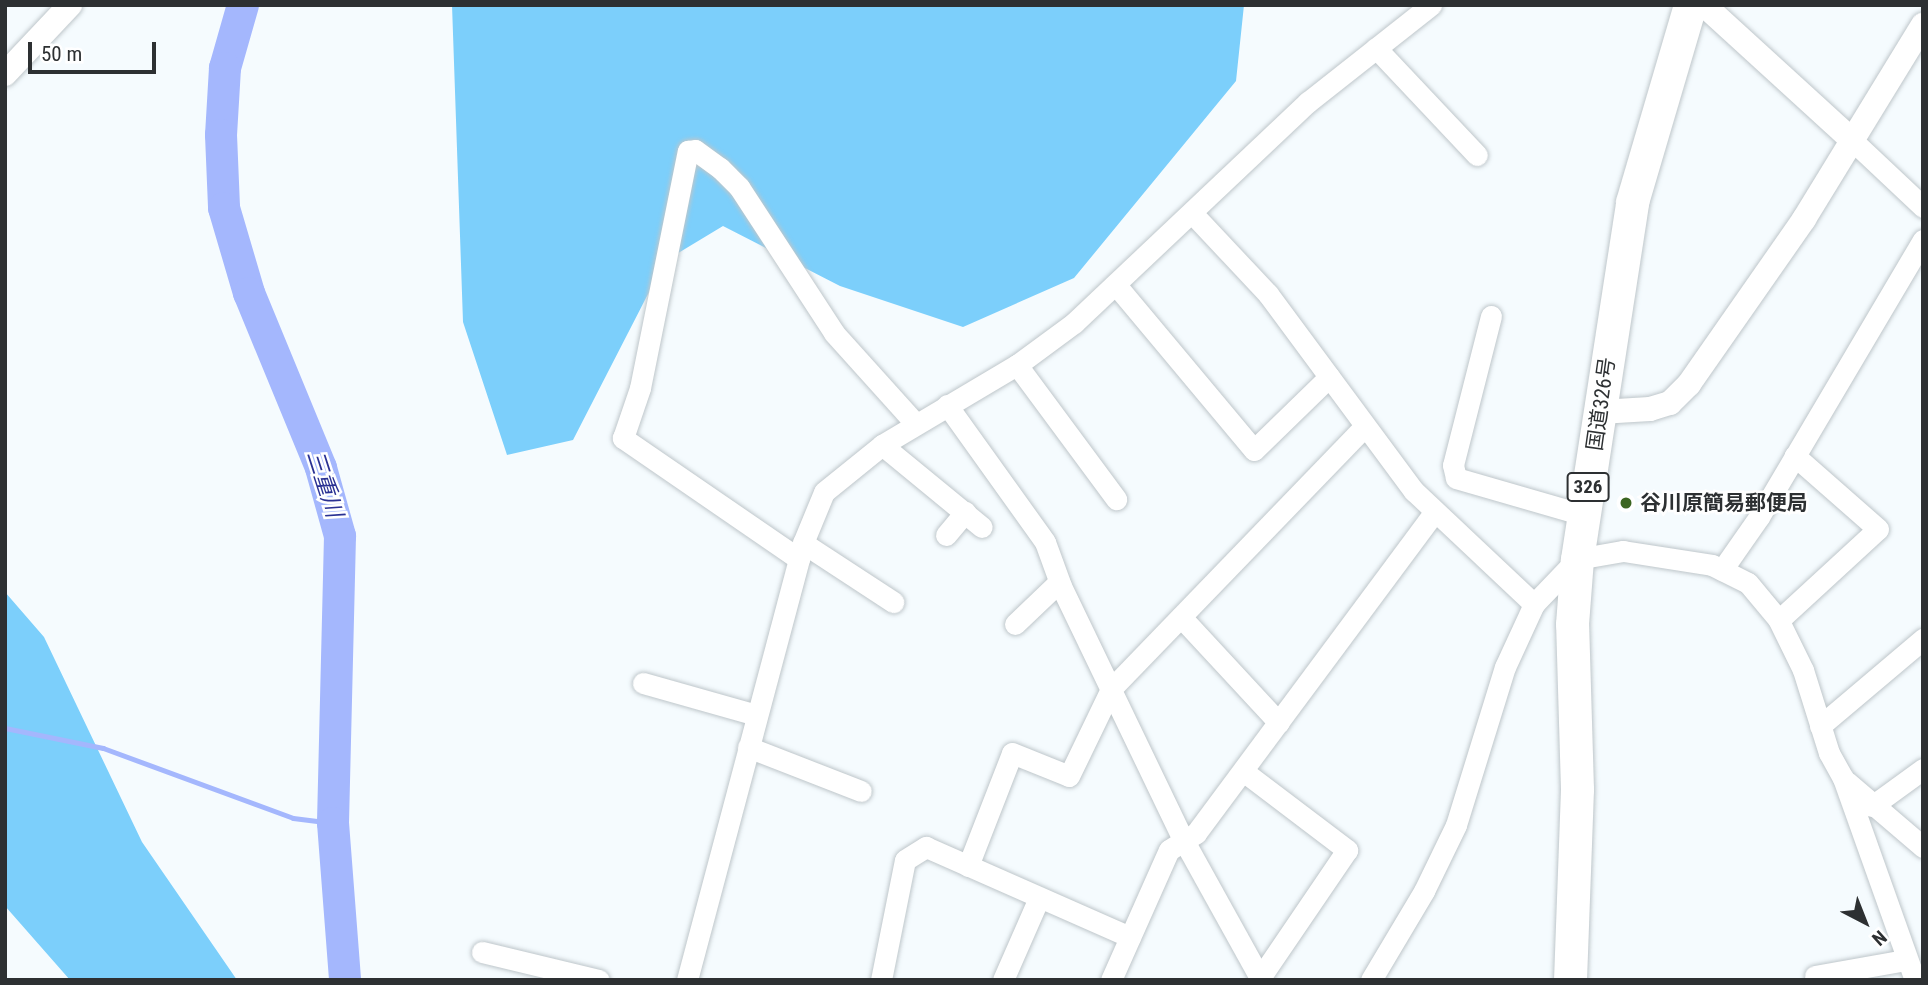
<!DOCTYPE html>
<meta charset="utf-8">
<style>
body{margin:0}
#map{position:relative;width:1928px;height:985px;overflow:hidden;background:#f5fbfe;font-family:"Roboto Condensed","Noto Sans JP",sans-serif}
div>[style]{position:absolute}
.forest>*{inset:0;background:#7ccffb}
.stream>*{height:5px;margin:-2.5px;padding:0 2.5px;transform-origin:2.5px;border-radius:2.5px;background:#a4b7fd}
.river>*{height:32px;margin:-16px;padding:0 16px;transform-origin:16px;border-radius:16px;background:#a4b7fd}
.roads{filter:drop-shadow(0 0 2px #bec6ca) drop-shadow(0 0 2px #bec6ca)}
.minor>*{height:21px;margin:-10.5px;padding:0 10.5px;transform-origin:10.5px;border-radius:10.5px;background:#fff}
.tertiary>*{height:24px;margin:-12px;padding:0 12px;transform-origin:12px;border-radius:12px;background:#fff}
.trunk>*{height:33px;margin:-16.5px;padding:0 16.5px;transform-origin:16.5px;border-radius:16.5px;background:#fff}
.dots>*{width:19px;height:19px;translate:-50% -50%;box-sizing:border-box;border:4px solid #fff;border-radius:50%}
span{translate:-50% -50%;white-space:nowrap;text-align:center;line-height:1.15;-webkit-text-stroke:5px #fff;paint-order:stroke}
.shield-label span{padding:2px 5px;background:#fff;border:2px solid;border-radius:5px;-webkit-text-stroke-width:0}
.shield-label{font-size:19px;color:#2d3032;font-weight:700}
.street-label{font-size:21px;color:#2d3032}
.poi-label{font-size:21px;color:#2d3032;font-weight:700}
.left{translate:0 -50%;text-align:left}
.water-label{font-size:23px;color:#2a3193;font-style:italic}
.frame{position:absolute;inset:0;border:7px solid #2d3032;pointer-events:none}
.north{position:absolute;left:1830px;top:887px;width:70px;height:70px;-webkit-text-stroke:5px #fff;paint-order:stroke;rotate:138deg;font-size:19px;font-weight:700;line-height:28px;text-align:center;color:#2d3032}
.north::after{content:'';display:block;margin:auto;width:24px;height:32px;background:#2d3032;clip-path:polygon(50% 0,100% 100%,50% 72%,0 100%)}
.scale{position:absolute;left:28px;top:42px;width:128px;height:32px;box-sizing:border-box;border:4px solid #2d3032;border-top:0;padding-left:9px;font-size:21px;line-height:24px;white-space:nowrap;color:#2d3032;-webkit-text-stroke:5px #fff;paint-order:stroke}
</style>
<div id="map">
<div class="forest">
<i style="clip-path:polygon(452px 5px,1244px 5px,1236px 81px,1074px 278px,963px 327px,840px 286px,723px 226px,665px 261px,573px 440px,507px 455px,463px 322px)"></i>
<i style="clip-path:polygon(5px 592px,44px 637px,142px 842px,237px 980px,70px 980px,5px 906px)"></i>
</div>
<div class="stream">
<i style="left:5px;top:728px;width:100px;rotate:11.5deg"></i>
<i style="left:103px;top:748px;width:202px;rotate:20.2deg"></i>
<i style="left:293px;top:818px;width:40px;rotate:7.1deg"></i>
</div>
<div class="river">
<i style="left:243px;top:5px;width:66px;rotate:105.9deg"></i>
<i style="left:225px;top:68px;width:67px;rotate:93.4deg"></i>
<i style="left:221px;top:135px;width:73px;rotate:87.6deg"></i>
<i style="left:224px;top:208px;width:89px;rotate:73.6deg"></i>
<i style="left:249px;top:293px;width:189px;rotate:67.6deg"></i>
<i style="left:321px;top:468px;width:71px;rotate:74.4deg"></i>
<i style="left:340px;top:536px;width:287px;rotate:91.4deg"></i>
<i style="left:333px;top:823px;width:157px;rotate:85.6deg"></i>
</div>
<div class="roads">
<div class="minor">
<i style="left:1376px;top:48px;width:147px;rotate:46.7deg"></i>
<i style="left:1852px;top:140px;width:98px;rotate:43.3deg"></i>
<i style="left:1192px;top:213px;width:111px;rotate:46.8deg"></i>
<i style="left:1268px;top:294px;width:245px;rotate:53.5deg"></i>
<i style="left:1414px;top:491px;width:165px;rotate:43.3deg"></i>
<i style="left:1116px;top:285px;width:215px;rotate:50.1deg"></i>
<i style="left:1254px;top:450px;width:105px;rotate:-44.2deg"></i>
<i style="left:1491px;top:316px;width:154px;rotate:104.3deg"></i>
<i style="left:1453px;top:465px;width:13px;rotate:77deg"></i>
<i style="left:1456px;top:478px;width:133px;rotate:16.1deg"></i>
<i style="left:1017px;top:365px;width:167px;rotate:53.5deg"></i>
<i style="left:947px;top:405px;width:168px;rotate:54.4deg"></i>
<i style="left:1045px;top:542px;width:47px;rotate:70deg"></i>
<i style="left:1061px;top:586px;width:281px;rotate:64.3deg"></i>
<i style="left:1183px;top:839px;width:161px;rotate:61deg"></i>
<i style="left:882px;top:445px;width:129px;rotate:39.4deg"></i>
<i style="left:946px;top:535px;width:30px;rotate:-50deg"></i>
<i style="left:803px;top:543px;width:108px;rotate:33.2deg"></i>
<i style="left:799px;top:559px;width:214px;rotate:-145.5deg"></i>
<i style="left:623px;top:438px;width:53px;rotate:-71.2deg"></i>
<i style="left:640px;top:388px;width:242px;rotate:-78.6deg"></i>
<i style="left:688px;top:151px;width:7px;rotate:-8deg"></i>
<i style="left:695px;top:150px;width:31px;rotate:36deg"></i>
<i style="left:720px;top:168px;width:27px;rotate:45deg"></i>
<i style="left:739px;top:187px;width:174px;rotate:56.9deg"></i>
<i style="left:834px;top:333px;width:122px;rotate:48deg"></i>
<i style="left:1722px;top:570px;width:65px;rotate:-55.1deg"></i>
<i style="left:1759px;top:517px;width:322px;rotate:-59.4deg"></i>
<i style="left:1181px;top:617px;width:144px;rotate:47.2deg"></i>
<i style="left:1779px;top:620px;width:134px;rotate:-42.6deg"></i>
<i style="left:1878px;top:529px;width:111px;rotate:-138.7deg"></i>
<i style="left:1015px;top:624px;width:61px;rotate:-43.7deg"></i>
<i style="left:643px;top:683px;width:117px;rotate:15.8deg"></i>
<i style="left:1820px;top:726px;width:135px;rotate:-40.2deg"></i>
<i style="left:748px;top:747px;width:121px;rotate:21.3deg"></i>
<i style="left:1243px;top:771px;width:131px;rotate:37.2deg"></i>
<i style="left:1347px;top:850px;width:155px;rotate:124.2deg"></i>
<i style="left:1847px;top:782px;width:100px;rotate:40.5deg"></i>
<i style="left:1872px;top:806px;width:63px;rotate:-36deg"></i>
<i style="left:968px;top:866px;width:121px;rotate:-68.7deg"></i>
<i style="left:1012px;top:753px;width:61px;rotate:22deg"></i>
<i style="left:1069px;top:776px;width:97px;rotate:-64.2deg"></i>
<i style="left:1111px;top:689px;width:364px;rotate:-46deg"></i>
<i style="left:482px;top:952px;width:120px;rotate:13.5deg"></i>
<i style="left:1815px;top:976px;width:92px;rotate:-10deg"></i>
<i style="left:687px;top:980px;width:452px;rotate:-75.1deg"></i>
<i style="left:803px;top:543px;width:55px;rotate:-67.6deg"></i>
<i style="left:824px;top:492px;width:75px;rotate:-39deg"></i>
<i style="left:882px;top:445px;width:157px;rotate:-30.7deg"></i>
<i style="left:1017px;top:365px;width:71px;rotate:-36.4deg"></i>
<i style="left:1074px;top:323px;width:322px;rotate:-43.4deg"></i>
<i style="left:1308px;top:102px;width:157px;rotate:-38.3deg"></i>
<i style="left:881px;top:980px;width:122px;rotate:-78.7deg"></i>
<i style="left:905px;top:860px;width:25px;rotate:-32deg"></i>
<i style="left:926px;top:847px;width:223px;rotate:23.8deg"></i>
<i style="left:1003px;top:980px;width:90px;rotate:-66.3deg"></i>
<i style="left:1111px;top:980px;width:142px;rotate:-66deg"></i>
<i style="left:1169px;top:850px;width:32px;rotate:-32deg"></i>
<i style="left:1196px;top:833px;width:400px;rotate:-53.4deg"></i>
<i style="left:1371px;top:980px;width:104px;rotate:-59.2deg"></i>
<i style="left:1424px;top:891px;width:73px;rotate:-64.1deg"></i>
<i style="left:1456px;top:825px;width:165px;rotate:-72.8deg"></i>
<i style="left:1505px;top:667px;width:69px;rotate:-65.3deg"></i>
<i style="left:1534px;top:604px;width:62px;rotate:-46.3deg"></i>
<i style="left:1577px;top:559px;width:47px;rotate:-9.9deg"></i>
<i style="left:1623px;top:551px;width:90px;rotate:8.9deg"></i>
<i style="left:1712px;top:565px;width:40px;rotate:26.6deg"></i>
<i style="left:1748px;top:583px;width:47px;rotate:50.2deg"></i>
<i style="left:1778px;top:619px;width:57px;rotate:63.9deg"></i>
<i style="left:1803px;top:670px;width:87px;rotate:72.6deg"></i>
<i style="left:1829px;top:753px;width:29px;rotate:61deg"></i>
<i style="left:1843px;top:778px;width:214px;rotate:70.4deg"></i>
</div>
<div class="tertiary">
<i style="left:1704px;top:5px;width:200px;rotate:42.4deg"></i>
<i style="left:5px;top:74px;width:95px;rotate:-46.7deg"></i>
<i style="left:1600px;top:412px;width:50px;rotate:-3.4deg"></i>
<i style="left:1650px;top:409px;width:21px;rotate:-17deg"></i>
<i style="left:1670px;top:403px;width:27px;rotate:-45deg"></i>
<i style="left:1689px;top:384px;width:201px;rotate:-55.1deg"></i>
<i style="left:1804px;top:219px;width:228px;rotate:-58.5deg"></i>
</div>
<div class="trunk">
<i style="left:1570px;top:980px;width:191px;rotate:-87.9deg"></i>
<i style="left:1577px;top:789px;width:165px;rotate:-91.7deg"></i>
<i style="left:1572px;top:624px;width:65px;rotate:-85.6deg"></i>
<i style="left:1577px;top:559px;width:361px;rotate:-81.2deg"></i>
<i style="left:1632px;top:202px;width:205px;rotate:-73.6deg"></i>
</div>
</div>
<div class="dots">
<i style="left:1626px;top:503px;background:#3b6521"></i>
</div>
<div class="shield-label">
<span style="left:1588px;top:487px">326</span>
</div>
<div class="street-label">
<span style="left:1601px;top:404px;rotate:-82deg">国道326号</span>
</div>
<div class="poi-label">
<span class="left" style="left:1640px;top:503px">谷川原簡易郵便局</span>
</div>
<div class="water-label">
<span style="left:324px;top:484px;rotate:72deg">三重川</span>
</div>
<div class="frame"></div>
<div class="north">N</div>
<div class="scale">50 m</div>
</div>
